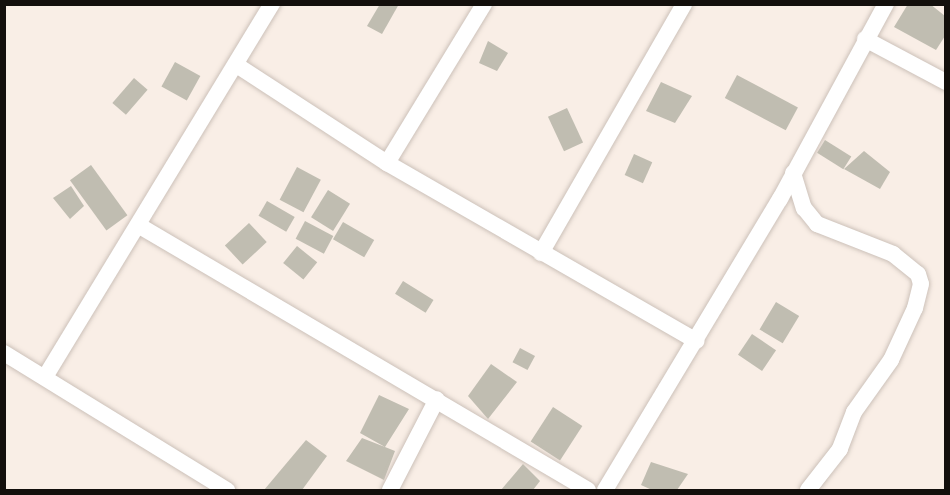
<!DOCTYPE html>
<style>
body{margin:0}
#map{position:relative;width:950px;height:495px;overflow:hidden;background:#f9eee6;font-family:Roboto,sans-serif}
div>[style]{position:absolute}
.building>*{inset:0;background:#c0bdb1;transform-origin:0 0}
.roads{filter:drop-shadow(0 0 2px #ccc1b9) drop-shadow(0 0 2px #ccc1b9)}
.minor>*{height:16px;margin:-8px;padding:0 8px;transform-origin:8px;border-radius:8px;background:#fff}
span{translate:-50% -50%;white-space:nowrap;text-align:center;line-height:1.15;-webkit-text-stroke:6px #fefefe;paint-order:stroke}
.frame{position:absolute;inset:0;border:6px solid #130f0c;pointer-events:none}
</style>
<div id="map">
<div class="building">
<i style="clip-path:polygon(380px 4px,399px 4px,382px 34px,367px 26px)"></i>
<i style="clip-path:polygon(908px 4px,930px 4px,945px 16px,945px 36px,936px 50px,894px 27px)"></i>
<i style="clip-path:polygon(488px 41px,508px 53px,497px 71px,479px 63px)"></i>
<i style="left:175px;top:62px;width:29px;height:28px;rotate:29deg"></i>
<i style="left:737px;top:75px;width:69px;height:26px;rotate:28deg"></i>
<i style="left:134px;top:78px;width:18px;height:33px;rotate:41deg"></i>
<i style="clip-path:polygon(661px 82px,692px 96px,675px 123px,646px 111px)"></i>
<i style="left:567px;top:108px;width:38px;height:21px;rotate:65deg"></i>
<i style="left:825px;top:140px;width:31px;height:15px;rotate:32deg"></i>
<i style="clip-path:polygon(864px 151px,890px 172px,880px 189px,844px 169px)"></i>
<i style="left:634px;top:154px;width:20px;height:23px;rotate:24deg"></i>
<i style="left:91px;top:165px;width:62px;height:26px;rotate:54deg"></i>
<i style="left:297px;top:167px;width:27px;height:37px;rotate:28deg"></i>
<i style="clip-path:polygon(71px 186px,84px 206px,70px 219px,53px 198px)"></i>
<i style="left:328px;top:190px;width:26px;height:32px;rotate:32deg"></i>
<i style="left:267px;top:201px;width:32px;height:17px;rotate:30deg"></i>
<i style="left:305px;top:221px;width:32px;height:20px;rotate:28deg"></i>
<i style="left:343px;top:222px;width:36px;height:20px;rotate:30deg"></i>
<i style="left:249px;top:223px;width:26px;height:33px;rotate:47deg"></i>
<i style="left:297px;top:246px;width:26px;height:22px;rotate:39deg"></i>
<i style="left:403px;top:281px;width:36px;height:15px;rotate:32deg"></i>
<i style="left:776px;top:302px;width:27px;height:32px;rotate:31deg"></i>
<i style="left:752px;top:334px;width:29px;height:25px;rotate:34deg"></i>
<i style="left:520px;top:348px;width:17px;height:16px;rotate:28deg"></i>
<i style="clip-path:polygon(491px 364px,517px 382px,488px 419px,468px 396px)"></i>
<i style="clip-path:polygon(379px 395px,409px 409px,385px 447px,395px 451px,384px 480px,346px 461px,362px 438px,385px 447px,360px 433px)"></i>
<i style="left:553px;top:407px;width:35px;height:41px;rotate:33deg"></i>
<i style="clip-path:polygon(306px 440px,327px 456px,302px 490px,264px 490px)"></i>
<i style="clip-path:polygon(651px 462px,688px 474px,677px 490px,652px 490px,641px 485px)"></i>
<i style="clip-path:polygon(523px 464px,540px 481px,533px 490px,501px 490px)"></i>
</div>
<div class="roads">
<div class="minor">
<i style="left:865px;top:39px;width:92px;rotate:28deg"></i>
<i style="left:238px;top:66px;width:178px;rotate:33.1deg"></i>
<i style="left:387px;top:163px;width:357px;rotate:29.9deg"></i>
<i style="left:387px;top:163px;width:186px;rotate:-58.6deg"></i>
<i style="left:793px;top:173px;width:37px;rotate:73deg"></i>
<i style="left:804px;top:208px;width:21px;rotate:51deg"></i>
<i style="left:817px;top:224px;width:82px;rotate:21.5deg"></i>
<i style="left:893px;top:254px;width:32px;rotate:39deg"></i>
<i style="left:918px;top:274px;width:10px;rotate:73deg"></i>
<i style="left:921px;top:284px;width:25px;rotate:104deg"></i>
<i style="left:915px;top:308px;width:57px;rotate:114.8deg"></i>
<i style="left:891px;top:360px;width:64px;rotate:125.4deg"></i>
<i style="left:854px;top:412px;width:40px;rotate:111deg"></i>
<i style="left:840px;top:449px;width:52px;rotate:128deg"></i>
<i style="left:138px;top:225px;width:522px;rotate:30.49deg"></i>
<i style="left:541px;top:253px;width:287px;rotate:-60.1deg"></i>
<i style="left:4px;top:353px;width:262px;rotate:31.6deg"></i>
<i style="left:45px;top:377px;width:437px;rotate:-58.7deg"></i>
<i style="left:390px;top:490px;width:102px;rotate:-62.7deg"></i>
<i style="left:605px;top:490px;width:340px;rotate:-59deg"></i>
<i style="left:780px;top:199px;width:222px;rotate:-61.5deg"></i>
</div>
</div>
<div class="frame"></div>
</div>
